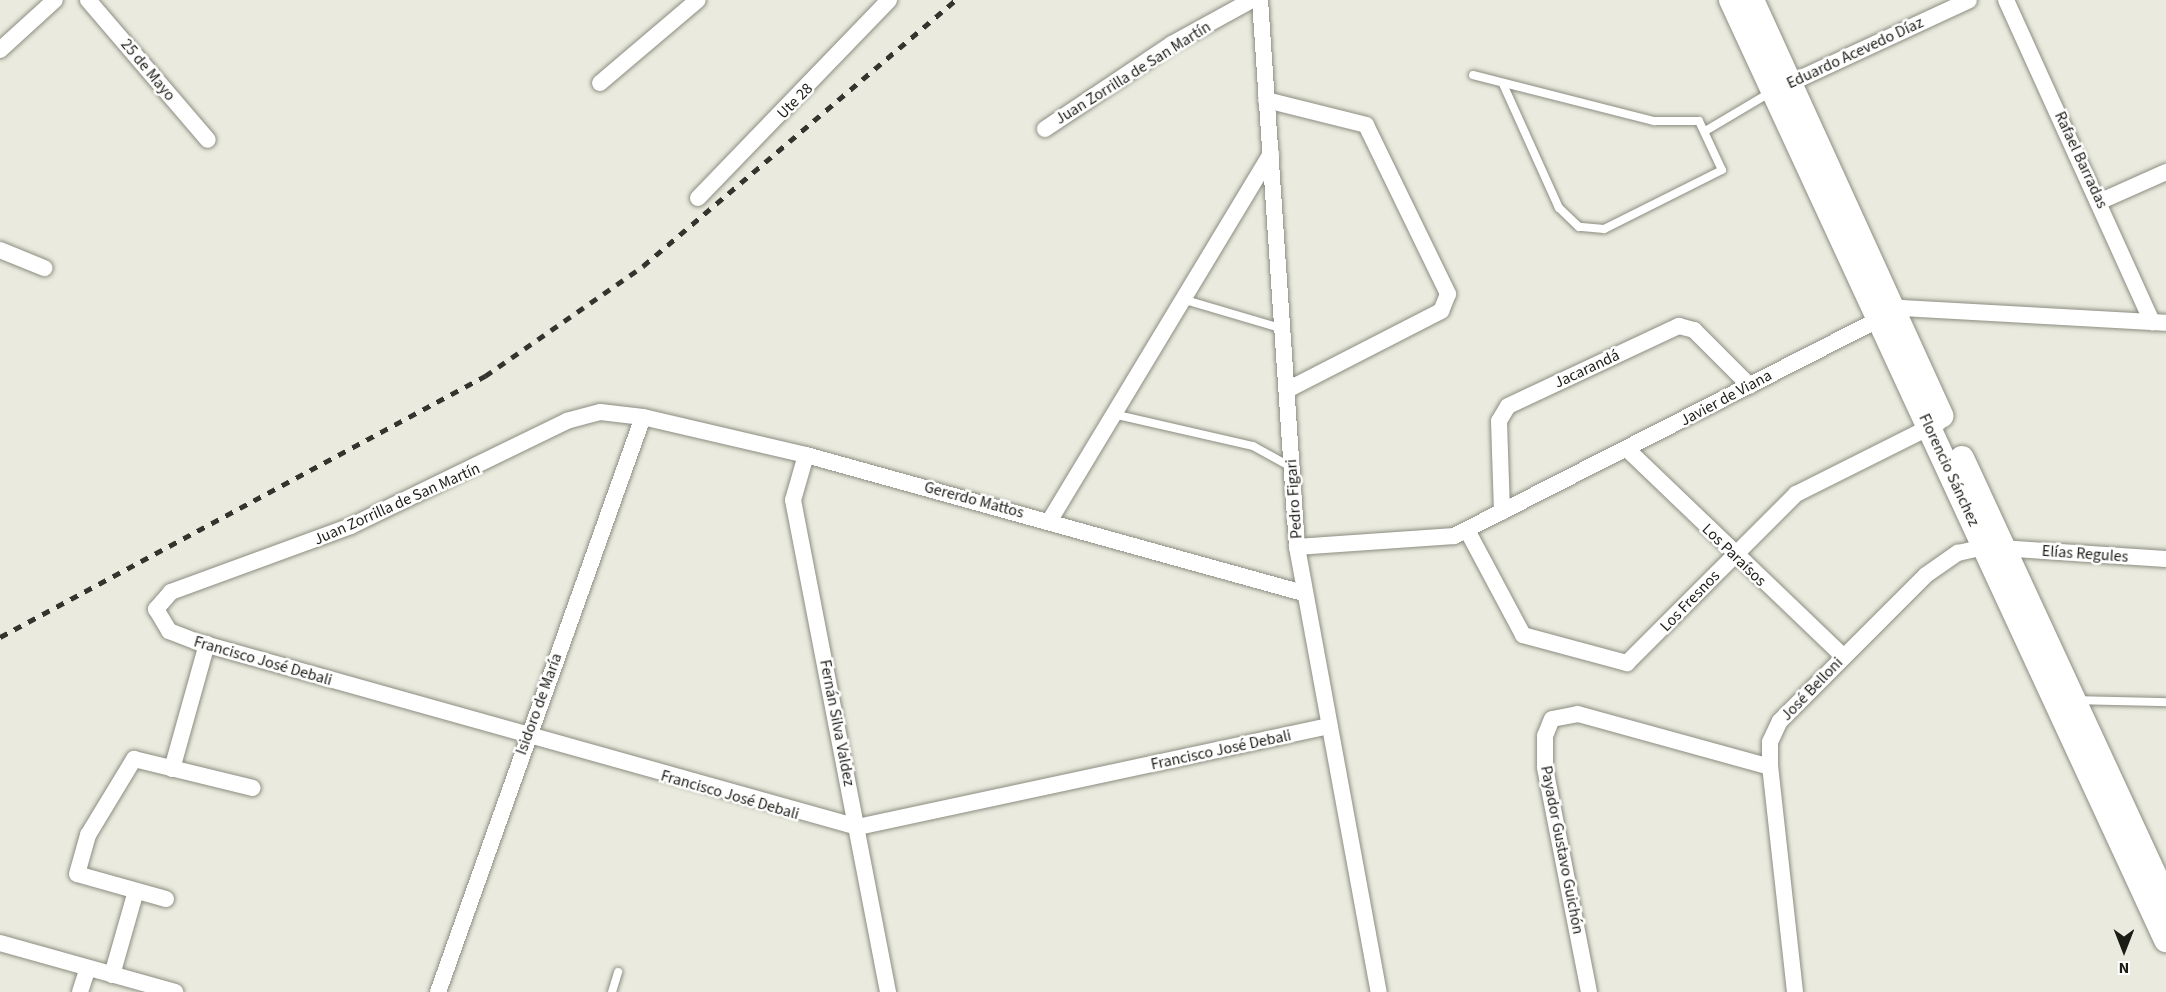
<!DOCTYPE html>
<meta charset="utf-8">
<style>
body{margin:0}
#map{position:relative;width:2166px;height:992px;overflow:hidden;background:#eaebde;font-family:"Source Sans 3",sans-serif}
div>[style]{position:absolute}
.roads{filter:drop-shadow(0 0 2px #8c8c81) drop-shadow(0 0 2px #8c8c81)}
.lane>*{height:8px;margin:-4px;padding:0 4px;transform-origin:4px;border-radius:4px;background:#fff}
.street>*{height:16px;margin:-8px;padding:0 8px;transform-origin:8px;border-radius:8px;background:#fff}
.secondary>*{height:24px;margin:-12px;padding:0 12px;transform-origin:12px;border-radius:12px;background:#fff}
.rail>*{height:4.5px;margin-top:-2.25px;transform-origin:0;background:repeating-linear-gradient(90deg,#33342e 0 8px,transparent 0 16px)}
span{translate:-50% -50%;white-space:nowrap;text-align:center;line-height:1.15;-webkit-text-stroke:5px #fff;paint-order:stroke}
.street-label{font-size:16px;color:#1d1d18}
.north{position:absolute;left:2094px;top:920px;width:60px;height:60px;-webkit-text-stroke:4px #fff;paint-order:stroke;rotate:180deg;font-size:16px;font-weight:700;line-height:24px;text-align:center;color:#1d1d18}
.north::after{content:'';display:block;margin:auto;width:21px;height:27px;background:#1d1d18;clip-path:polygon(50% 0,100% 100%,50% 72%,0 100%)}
</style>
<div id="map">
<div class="roads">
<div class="lane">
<i style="left:1473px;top:75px;width:187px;rotate:14.3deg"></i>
<i style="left:1654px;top:121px;width:45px"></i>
<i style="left:1699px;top:121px;width:54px;rotate:64.9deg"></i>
<i style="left:1722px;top:170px;width:132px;rotate:153.4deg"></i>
<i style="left:1604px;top:229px;width:25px;rotate:-175deg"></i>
<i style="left:1579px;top:227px;width:28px;rotate:-136deg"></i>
<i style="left:1559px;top:208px;width:136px;rotate:-114.3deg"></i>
<i style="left:1707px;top:130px;width:74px;rotate:-30.7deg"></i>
<i style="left:1182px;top:299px;width:105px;rotate:16.5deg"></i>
<i style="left:1113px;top:414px;width:144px;rotate:12.9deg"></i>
<i style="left:1253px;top:446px;width:43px;rotate:28.9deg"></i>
<i style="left:2075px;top:700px;width:91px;rotate:1.3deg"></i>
<i style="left:612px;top:992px;width:21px;rotate:-73deg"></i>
</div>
<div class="street">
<i style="left:88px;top:0;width:184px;rotate:49.4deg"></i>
<i style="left:1260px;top:0;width:548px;rotate:86.13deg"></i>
<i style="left:1297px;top:547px;width:452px;rotate:79.6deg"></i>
<i style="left:2006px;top:0;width:354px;rotate:65.6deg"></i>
<i style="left:0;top:50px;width:74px;rotate:-42.3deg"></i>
<i style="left:600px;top:83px;width:128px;rotate:-40.3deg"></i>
<i style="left:1782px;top:87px;width:206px;rotate:-24.9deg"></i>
<i style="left:1266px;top:100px;width:103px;rotate:14deg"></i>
<i style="left:1366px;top:125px;width:188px;rotate:64.1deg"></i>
<i style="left:1448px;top:294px;width:18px;rotate:112deg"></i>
<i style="left:1441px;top:311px;width:173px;rotate:152.8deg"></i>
<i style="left:1045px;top:129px;width:153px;rotate:-33.8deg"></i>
<i style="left:1172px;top:44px;width:91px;rotate:-28.8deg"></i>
<i style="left:698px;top:198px;width:275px;rotate:-46deg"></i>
<i style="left:2101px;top:201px;width:71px;rotate:-24deg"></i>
<i style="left:0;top:250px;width:48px;rotate:22.2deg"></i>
<i style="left:1628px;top:450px;width:298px;rotate:43.8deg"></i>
<i style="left:806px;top:455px;width:47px;rotate:106.1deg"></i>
<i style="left:793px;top:500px;width:501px;rotate:79.07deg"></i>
<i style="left:1502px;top:512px;width:91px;rotate:-91.9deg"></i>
<i style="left:1499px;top:421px;width:17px;rotate:-59deg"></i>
<i style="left:1508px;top:406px;width:189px;rotate:-25.1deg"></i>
<i style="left:1679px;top:326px;width:16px;rotate:15deg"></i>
<i style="left:1694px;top:330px;width:79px;rotate:45deg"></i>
<i style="left:1050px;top:520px;width:428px;rotate:-58.9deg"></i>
<i style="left:1467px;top:530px;width:119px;rotate:61.9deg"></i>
<i style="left:1523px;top:635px;width:108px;rotate:15.1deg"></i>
<i style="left:1627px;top:663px;width:239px;rotate:-45deg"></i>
<i style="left:1796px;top:494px;width:159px;rotate:-26.6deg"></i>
<i style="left:1297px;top:547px;width:157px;rotate:-4deg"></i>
<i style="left:1454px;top:536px;width:502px;rotate:-27.02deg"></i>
<i style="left:1901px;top:308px;width:265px;rotate:3.2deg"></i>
<i style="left:1303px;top:593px;width:516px;rotate:-164.48deg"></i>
<i style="left:806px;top:455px;width:167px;rotate:-166.9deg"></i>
<i style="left:643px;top:417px;width:43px;rotate:-173.4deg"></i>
<i style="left:600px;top:412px;width:34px;rotate:165deg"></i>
<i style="left:567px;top:421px;width:240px;rotate:154.1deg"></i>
<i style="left:351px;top:526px;width:192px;rotate:159.9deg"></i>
<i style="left:171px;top:592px;width:23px;rotate:131deg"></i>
<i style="left:156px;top:609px;width:26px;rotate:59deg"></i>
<i style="left:169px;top:631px;width:34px;rotate:21deg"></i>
<i style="left:201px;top:643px;width:682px;rotate:15.65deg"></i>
<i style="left:858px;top:827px;width:479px;rotate:-12.1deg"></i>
<i style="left:172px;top:769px;width:130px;rotate:-74.4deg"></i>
<i style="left:166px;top:899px;width:92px;rotate:-164.3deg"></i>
<i style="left:77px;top:874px;width:41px;rotate:-74.2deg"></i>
<i style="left:88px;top:835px;width:89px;rotate:-58.8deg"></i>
<i style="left:134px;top:759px;width:122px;rotate:13.7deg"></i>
<i style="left:0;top:943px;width:182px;rotate:15.6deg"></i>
<i style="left:112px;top:975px;width:87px;rotate:-74.1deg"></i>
<i style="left:80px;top:992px;width:25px;rotate:-72deg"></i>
<i style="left:438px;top:992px;width:610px;rotate:-70.38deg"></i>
<i style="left:1589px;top:992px;width:229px;rotate:-101.1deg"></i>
<i style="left:1545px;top:767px;width:31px;rotate:-90deg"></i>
<i style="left:1545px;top:736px;width:18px;rotate:-68deg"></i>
<i style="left:1552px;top:719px;width:26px;rotate:-11deg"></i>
<i style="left:1578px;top:714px;width:199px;rotate:15.4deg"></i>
<i style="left:1795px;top:992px;width:226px;rotate:-96.3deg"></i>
<i style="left:1770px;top:767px;width:25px;rotate:-90deg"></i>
<i style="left:1770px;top:742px;width:23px;rotate:-65deg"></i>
<i style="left:1780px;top:721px;width:206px;rotate:-45deg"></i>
<i style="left:1926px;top:575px;width:39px;rotate:-35deg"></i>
<i style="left:1958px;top:553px;width:28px;rotate:-13deg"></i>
<i style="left:1985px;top:547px;width:181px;rotate:3.8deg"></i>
</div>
<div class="secondary">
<i style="left:1731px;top:0;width:1036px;rotate:65.17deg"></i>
<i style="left:1752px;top:0;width:457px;rotate:65.5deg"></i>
<i style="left:1962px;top:458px;width:487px;rotate:65.2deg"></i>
</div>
</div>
<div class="rail">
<i style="left:0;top:637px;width:551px;rotate:-28.29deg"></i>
<i style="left:485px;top:376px;width:193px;rotate:-34.8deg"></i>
<i style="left:643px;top:266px;width:411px;rotate:-40.4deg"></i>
</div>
<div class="street-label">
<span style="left:1855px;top:53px;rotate:-25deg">Eduardo Acevedo Díaz</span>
<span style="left:148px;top:70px;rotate:50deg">25 de Mayo</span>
<span style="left:1133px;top:73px;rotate:-32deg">Juan Zorrilla de San Martín</span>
<span style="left:795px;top:101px;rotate:-45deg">Ute 28</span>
<span style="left:2081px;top:160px;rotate:65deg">Rafael Barradas</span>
<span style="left:1587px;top:369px;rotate:-25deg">Jacarandá</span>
<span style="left:1726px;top:398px;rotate:-28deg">Javier de Viana</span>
<span style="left:1949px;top:470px;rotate:65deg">Florencio Sánchez</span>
<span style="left:1294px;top:499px;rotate:-94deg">Pedro Figari</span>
<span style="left:974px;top:500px;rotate:15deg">Gererdo Mattos</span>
<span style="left:397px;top:504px;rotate:-24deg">Juan Zorrilla de San Martín</span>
<span style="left:2085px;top:554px;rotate:4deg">Elías Regules</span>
<span style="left:1734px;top:555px;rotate:44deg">Los Paraísos</span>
<span style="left:1690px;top:601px;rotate:-46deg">Los Fresnos</span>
<span style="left:263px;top:661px;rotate:16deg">Francisco José Debali</span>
<span style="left:1812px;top:689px;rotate:-46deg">José Belloni</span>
<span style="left:539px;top:704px;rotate:-70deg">Isidoro de María</span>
<span style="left:837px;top:723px;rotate:79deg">Fernán Silva Valdez</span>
<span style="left:1221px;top:750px;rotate:-12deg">Francisco José Debali</span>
<span style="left:730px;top:795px;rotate:16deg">Francisco José Debali</span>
<span style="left:1562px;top:850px;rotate:79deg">Payador Gustavo Guichón</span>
</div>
<div class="north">N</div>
</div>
